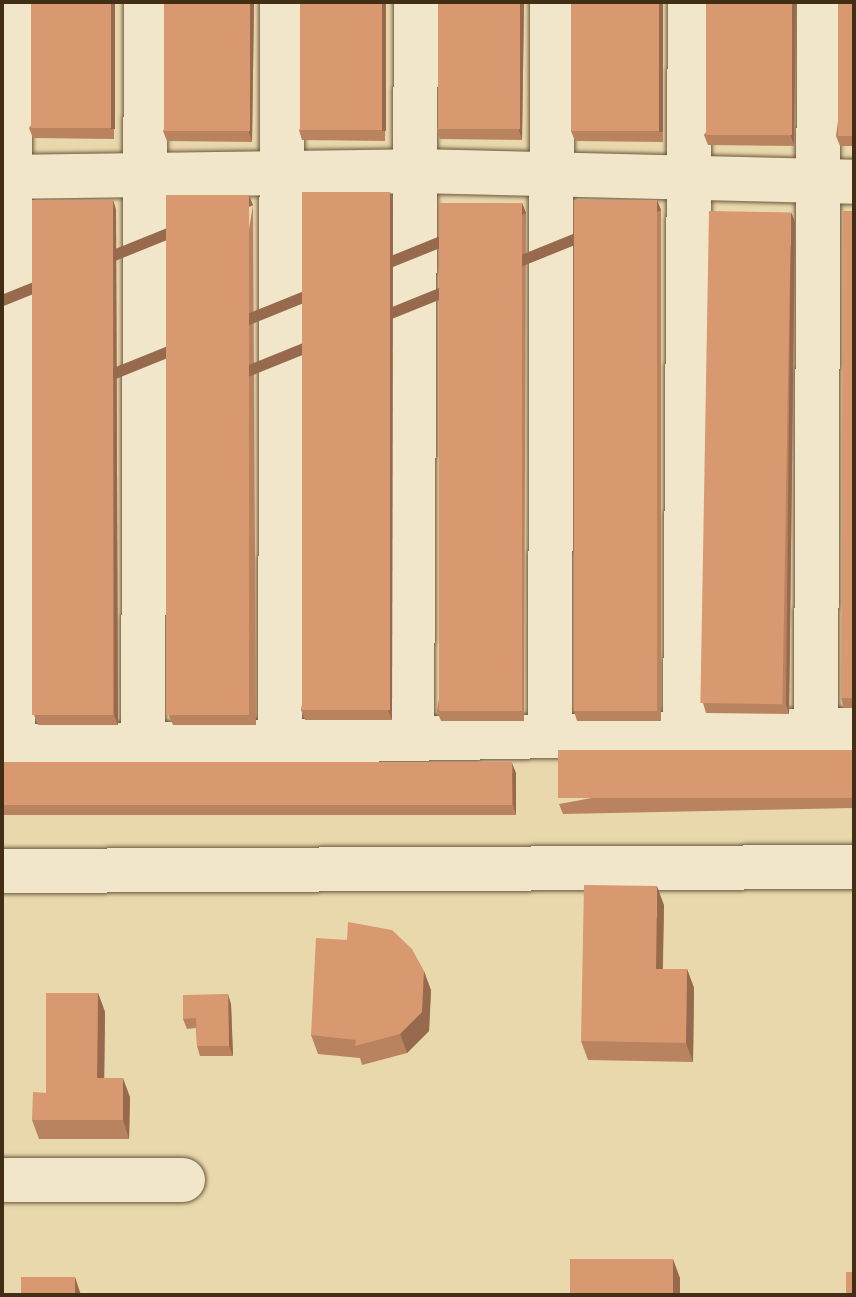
<!DOCTYPE html>
<style>
body{margin:0}
#map{position:relative;width:856px;height:1297px;overflow:hidden;background:#ead8ad;font-family:"EB Garamond",serif}
div>[style]{position:absolute}
.roads{filter:drop-shadow(0 0 2px #6b583b) drop-shadow(0 0 2px #6b583b)}
.minor>*{height:44px;margin:-22px;padding:0 22px;transform-origin:22px;border-radius:22px;background:#f1e6ca}
.wall>*{inset:0;background:#ba8360}
.shaded-wall>*{inset:0;background:#976a4e;transform-origin:0 0}
.building>*{inset:0;background:#d89870;transform-origin:0 0}
span{translate:-50% -50%;white-space:nowrap;text-align:center;line-height:1.15;-webkit-text-stroke:6px #f1e6ca;paint-order:stroke}
.frame{position:absolute;inset:0;border:4px solid #412e15;pointer-events:none}
</style>
<div id="map">
<div class="roads">
<div class="minor">
<i style="left:9px;top:2px;width:745px;rotate:89.69deg"></i>
<i style="left:2px;top:177px;width:413px;rotate:-0.8deg"></i>
<i style="left:415px;top:171px;width:439px;rotate:1.4deg"></i>
<i style="left:816px;top:730px;width:728px;rotate:-89.76deg"></i>
<i style="left:685px;top:733px;width:731px;rotate:-89.61deg"></i>
<i style="left:550px;top:736px;width:734px;rotate:-89.84deg"></i>
<i style="left:412px;top:738px;width:736px;rotate:-89.69deg"></i>
<i style="left:280px;top:741px;width:739px;rotate:-89.84deg"></i>
<i style="left:143px;top:744px;width:742px;rotate:-89.77deg"></i>
<i style="left:2px;top:747px;width:852px;rotate:-1.14deg"></i>
<i style="left:2px;top:871px;width:852px;rotate:-0.27deg"></i>
<i style="left:2px;top:1180px;width:181px"></i>
</div>
</div>
<div class="wall">
<i style="clip-path:polygon(115px 2px,114px 139px,33px 138px,29px 128px)"></i>
<i style="clip-path:polygon(254px 2px,252px 142px,167px 141px,163px 131px)"></i>
<i style="clip-path:polygon(386px 2px,385px 141px,302px 140px,299px 130px)"></i>
<i style="clip-path:polygon(524px 2px,522px 140px,440px 139px,437px 129px)"></i>
<i style="clip-path:polygon(663px 2px,663px 142px,575px 141px,571px 131px)"></i>
<i style="clip-path:polygon(796px 2px,794px 146px,708px 145px,704px 135px)"></i>
<i style="clip-path:polygon(854px 2px,854px 146px,840px 146px,836px 136px)"></i>
<i style="clip-path:polygon(113px 200px,116px 210px,118px 725px,38px 725px,34px 715px)"></i>
<i style="clip-path:polygon(657px 200px,661px 210px,661px 721px,577px 721px,574px 711px)"></i>
<i style="clip-path:polygon(393px 202px,392px 720px,305px 720px,301px 710px)"></i>
<i style="clip-path:polygon(522px 203px,526px 213px,524px 721px,441px 721px,437px 711px)"></i>
<i style="clip-path:polygon(253px 205px,256px 725px,173px 725px,169px 716px)"></i>
<i style="clip-path:polygon(854px 211px,854px 708px,844px 708px,841px 698px)"></i>
<i style="clip-path:polygon(795px 222px,789px 714px,706px 713px,703px 703px)"></i>
<i style="clip-path:polygon(854px 750px,854px 808px,563px 814px,559px 804px)"></i>
<i style="clip-path:polygon(2px 762px,516px 773px,516px 815px,2px 815px)"></i>
<i style="clip-path:polygon(664px 905px,663px 969px,687px 969px,694px 988px,693px 1062px,588px 1060px,581px 1041px)"></i>
<i style="clip-path:polygon(431px 990px,429px 1031px,407px 1053px,362px 1065px,360px 1058px,318px 1054px,311px 1035px)"></i>
<i style="clip-path:polygon(98px 993px,105px 1012px,104px 1078px,130px 1097px,129px 1139px,39px 1139px,32px 1120px)"></i>
<i style="clip-path:polygon(231px 1004px,233px 1056px,200px 1056px,197px 1046px,196px 1028px,187px 1029px,183px 1019px)"></i>
</div>
<div class="shaded-wall">
<i style="left:111px;top:2px;width:4px;height:127px"></i>
<i style="clip-path:polygon(250px 2px,254px 2px,252px 142px,249px 132px)"></i>
<i style="left:382px;top:2px;width:4px;height:129px"></i>
<i style="clip-path:polygon(520px 2px,524px 2px,522px 140px,519px 130px)"></i>
<i style="left:659px;top:2px;width:4px;height:130px"></i>
<i style="clip-path:polygon(792px 2px,796px 2px,794px 146px,791px 136px)"></i>
<i style="clip-path:polygon(390px 192px,393px 202px,392px 720px,388px 710px)"></i>
<i style="left:249px;top:195px;width:11px;height:520px;rotate:68deg"></i>
<i style="clip-path:polygon(113px 200px,116px 210px,118px 725px,114px 715px)"></i>
<i style="left:657px;top:200px;width:11px;height:511px;rotate:68deg"></i>
<i style="left:522px;top:203px;width:11px;height:508px;rotate:68deg"></i>
<i style="clip-path:polygon(791px 212px,795px 222px,789px 714px,786px 704px)"></i>
<i style="clip-path:polygon(512px 763px,516px 773px,516px 815px,513px 805px)"></i>
<i style="clip-path:polygon(657px 886px,664px 905px,662px 988px,656px 969px)"></i>
<i style="clip-path:polygon(687px 969px,694px 988px,693px 1062px,686px 1043px)"></i>
<i style="clip-path:polygon(424px 971px,431px 990px,429px 1031px,407px 1053px,400px 1034px)"></i>
<i style="clip-path:polygon(98px 993px,105px 1012px,104px 1097px,97px 1078px)"></i>
<i style="clip-path:polygon(228px 994px,231px 1004px,233px 1056px,229px 1046px)"></i>
<i style="clip-path:polygon(123px 1078px,130px 1097px,129px 1139px,123px 1120px)"></i>
<i style="clip-path:polygon(673px 1259px,680px 1278px,680px 1295px,673px 1295px)"></i>
<i style="clip-path:polygon(75px 1277px,81px 1295px,75px 1295px)"></i>
</div>
<div class="building">
<i style="left:31px;top:2px;width:80px;height:126px"></i>
<i style="left:164px;top:2px;width:86px;height:129px"></i>
<i style="left:300px;top:2px;width:82px;height:128px"></i>
<i style="left:438px;top:2px;width:82px;height:127px"></i>
<i style="left:571px;top:2px;width:88px;height:129px"></i>
<i style="left:706px;top:2px;width:86px;height:133px"></i>
<i style="left:838px;top:2px;width:16px;height:134px"></i>
<i style="left:302px;top:192px;width:88px;height:518px"></i>
<i style="left:249px;top:195px;width:520px;height:83px;rotate:90deg"></i>
<i style="left:32px;top:200px;width:81px;height:515px"></i>
<i style="left:574px;top:200px;width:83px;height:511px"></i>
<i style="left:439px;top:203px;width:83px;height:508px"></i>
<i style="left:709px;top:211px;width:82px;height:492px;rotate:1deg"></i>
<i style="clip-path:polygon(843px 211px,854px 211px,854px 698px,841px 698px)"></i>
<i style="left:854px;top:750px;width:48px;height:296px;rotate:90deg"></i>
<i style="left:2px;top:762px;width:510px;height:43px"></i>
<i style="clip-path:polygon(584px 885px,657px 886px,656px 969px,687px 969px,686px 1043px,581px 1041px)"></i>
<i style="clip-path:polygon(348px 922px,392px 930px,412px 949px,424px 971px,422px 1012px,400px 1034px,355px 1046px,356px 1040px,311px 1035px,316px 938px,347px 940px)"></i>
<i style="clip-path:polygon(46px 993px,98px 993px,97px 1078px,123px 1078px,123px 1120px,32px 1120px,33px 1092px,46px 1093px)"></i>
<i style="clip-path:polygon(228px 994px,229px 1046px,197px 1046px,196px 1018px,183px 1019px,183px 995px)"></i>
<i style="left:673px;top:1259px;width:36px;height:103px;rotate:90deg"></i>
<i style="left:846px;top:1272px;width:8px;height:23px"></i>
<i style="left:75px;top:1277px;width:18px;height:54px;rotate:90deg"></i>
<i style="clip-path:polygon(360px 1293px,424px 1294px,424px 1295px,360px 1295px)"></i>
</div>
<div class="frame"></div>
</div>
